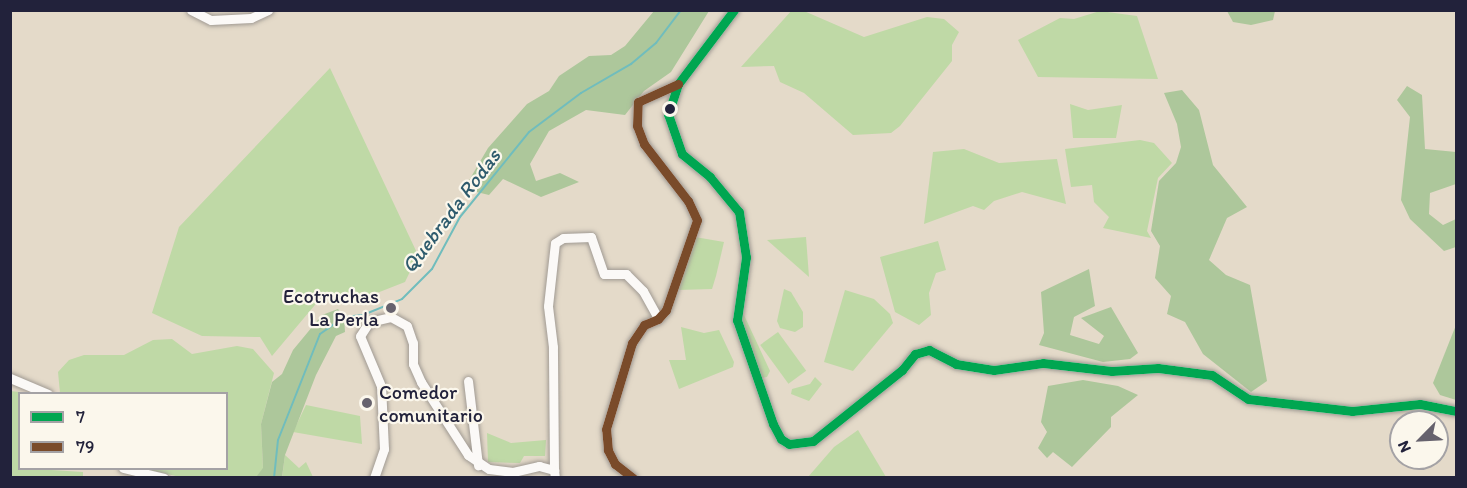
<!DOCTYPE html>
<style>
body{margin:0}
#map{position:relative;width:1467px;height:488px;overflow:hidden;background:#e4dac9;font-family:Itim,sans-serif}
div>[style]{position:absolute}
.green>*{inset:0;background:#bfd9a6;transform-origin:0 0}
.forest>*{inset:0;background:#adc79b}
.stream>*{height:2px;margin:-1px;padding:0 1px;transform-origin:1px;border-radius:1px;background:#70bdbd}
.roads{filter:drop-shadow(0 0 2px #a09a93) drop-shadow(0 0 2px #a09a93)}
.minor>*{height:9px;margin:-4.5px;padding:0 4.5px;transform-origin:4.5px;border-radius:4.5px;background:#fbf9f7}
.bus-1>*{height:9px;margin:-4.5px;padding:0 4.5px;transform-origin:4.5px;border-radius:4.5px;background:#00a651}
.bus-2>*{height:9px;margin:-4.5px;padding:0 4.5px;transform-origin:4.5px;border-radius:4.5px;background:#7a4b2a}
.dots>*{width:16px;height:16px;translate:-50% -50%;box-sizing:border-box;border:3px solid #fbf7ec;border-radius:50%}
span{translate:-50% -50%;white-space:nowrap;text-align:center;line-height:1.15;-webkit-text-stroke:4.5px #fbf7ec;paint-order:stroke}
.poi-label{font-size:20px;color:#22223b}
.right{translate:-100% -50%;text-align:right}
.left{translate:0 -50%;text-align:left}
.water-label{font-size:21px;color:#2e5b6d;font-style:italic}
.frame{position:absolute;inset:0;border:12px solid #22223b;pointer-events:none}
.legend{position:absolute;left:18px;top:392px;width:210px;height:78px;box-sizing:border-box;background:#fbf7ec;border:2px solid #a4a2a5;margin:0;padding:8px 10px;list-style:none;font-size:18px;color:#22223b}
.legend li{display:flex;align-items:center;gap:12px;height:30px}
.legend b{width:30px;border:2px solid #a4a2a5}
.north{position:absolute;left:1389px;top:410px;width:60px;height:60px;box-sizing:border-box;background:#fbf7ec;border:2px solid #a4a2a5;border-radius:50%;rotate:246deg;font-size:16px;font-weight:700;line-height:24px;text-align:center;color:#22223b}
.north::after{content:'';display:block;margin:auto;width:21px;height:27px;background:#66626d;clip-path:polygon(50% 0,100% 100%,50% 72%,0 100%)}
</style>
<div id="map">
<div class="green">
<i style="clip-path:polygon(792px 10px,804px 11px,864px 37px,927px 17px,944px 19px,959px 32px,952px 45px,952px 61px,900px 126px,891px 133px,853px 135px,804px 93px,780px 82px,774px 66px,741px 67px)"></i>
<i style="clip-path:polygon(1100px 11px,1137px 16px,1158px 79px,1038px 77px,1018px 40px,1060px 18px,1074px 19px)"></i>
<i style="clip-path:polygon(330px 68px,418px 255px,405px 282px,354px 302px,325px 293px,272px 356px,260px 337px,202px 336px,152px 313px,179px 227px)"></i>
<i style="clip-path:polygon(1070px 104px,1088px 110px,1122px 105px,1116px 138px,1073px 138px)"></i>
<i style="clip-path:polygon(1140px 140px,1154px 143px,1172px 163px,1158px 178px,1147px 231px,1151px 238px,1103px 228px,1109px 217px,1094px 202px,1092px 185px,1071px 187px,1065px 149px)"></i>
<i style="clip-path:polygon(964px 149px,999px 163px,1057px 159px,1066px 204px,1022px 192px,994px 201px,984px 210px,973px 206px,924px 224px,933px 152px)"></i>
<i style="clip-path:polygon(695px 237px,724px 242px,716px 276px,712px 289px,678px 290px)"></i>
<i style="clip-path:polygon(806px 237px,809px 277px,767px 240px)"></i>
<i style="clip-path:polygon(938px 241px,946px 270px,936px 273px,929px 293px,931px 315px,919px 325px,895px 312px,880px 257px)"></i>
<i style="clip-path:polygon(784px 289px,791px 292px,803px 312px,803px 327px,795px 332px,780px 328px,777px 321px)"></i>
<i style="clip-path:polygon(845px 290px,874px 299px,890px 314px,893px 323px,853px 371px,824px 362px)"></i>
<i style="clip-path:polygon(744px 315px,770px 371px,767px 377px,761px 378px,739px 319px)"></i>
<i style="clip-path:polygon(681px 327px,704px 333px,719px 330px,734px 362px,733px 367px,679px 389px,669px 360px,686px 360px)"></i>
<i style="left:778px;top:332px;width:48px;height:22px;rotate:54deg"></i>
<i style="clip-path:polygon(172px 339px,192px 354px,237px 346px,253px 349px,274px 373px,261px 424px,263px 469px,256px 477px,184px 478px,146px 469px,226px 468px,226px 394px,60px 393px,58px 372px,69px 360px,84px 355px,124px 355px,153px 340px)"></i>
<i style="clip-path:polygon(815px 377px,822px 384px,809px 401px,791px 394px,792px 389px,810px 384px)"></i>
<i style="clip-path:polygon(10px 391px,29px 393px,20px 394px,20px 468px,83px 472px,83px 477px,11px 477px)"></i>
<i style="clip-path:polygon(306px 405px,360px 416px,362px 444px,293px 432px)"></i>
<i style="clip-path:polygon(858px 430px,886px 477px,808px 477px,834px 447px)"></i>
<i style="clip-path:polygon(487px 433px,511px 443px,546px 440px,545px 456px,524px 456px,520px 463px,488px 462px)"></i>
<i style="clip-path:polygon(285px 455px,299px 468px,306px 462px,313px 477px,282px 478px)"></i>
</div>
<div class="forest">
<i style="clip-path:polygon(654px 11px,709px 11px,671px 72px,644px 91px,625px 115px,586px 110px,549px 131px,530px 164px,536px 181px,560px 173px,579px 182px,541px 197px,503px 179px,489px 195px,464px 189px,488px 148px,527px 104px,549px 91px,559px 76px,589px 56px,611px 55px,625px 46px)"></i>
<i style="clip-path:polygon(1227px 11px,1227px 10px,1275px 11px,1273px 20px,1251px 25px,1233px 22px)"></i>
<i style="clip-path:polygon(1407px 86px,1422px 95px,1425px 149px,1456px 152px,1456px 184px,1430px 193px,1429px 214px,1443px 225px,1456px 219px,1456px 247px,1444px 251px,1410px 219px,1401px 200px,1410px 117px,1397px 100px)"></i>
<i style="clip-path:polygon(1182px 90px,1199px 110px,1213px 165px,1247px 207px,1227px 218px,1209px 260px,1226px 275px,1250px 285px,1267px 381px,1251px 392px,1203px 354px,1185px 322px,1167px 314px,1171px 296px,1155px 278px,1160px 246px,1151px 231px,1159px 181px,1176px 163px,1181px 147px,1177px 124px,1164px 93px)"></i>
<i style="clip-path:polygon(1089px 269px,1095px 306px,1074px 317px,1070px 335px,1099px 344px,1104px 336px,1081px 318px,1111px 307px,1138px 353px,1130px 359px,1103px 362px,1039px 345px,1044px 333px,1041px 292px)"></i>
<i style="clip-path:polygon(338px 309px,344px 317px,345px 332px,336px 336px,316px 375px,285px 455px,282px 477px,256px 477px,263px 468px,261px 424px,272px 382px,282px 374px,293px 350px,322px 315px)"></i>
<i style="clip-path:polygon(1456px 325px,1456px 400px,1440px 395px,1433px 383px)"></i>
<i style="clip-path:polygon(1083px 380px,1118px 386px,1138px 395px,1111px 417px,1111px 427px,1072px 467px,1053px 452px,1047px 458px,1038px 448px,1047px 432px,1041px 422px,1048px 386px)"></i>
</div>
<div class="stream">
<i style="left:274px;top:478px;width:38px;rotate:-84deg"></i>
<i style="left:278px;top:440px;width:114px;rotate:-68.4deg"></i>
<i style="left:320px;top:334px;width:29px;rotate:-35deg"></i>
<i style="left:344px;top:317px;width:19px;rotate:-6deg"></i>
<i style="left:363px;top:315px;width:42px;rotate:-22.3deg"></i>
<i style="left:402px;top:299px;width:42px;rotate:-45deg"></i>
<i style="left:432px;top:269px;width:59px;rotate:-61.7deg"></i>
<i style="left:460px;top:217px;width:109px;rotate:-50.9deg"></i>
<i style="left:529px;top:132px;width:65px;rotate:-36.9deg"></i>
<i style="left:581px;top:93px;width:58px;rotate:-30.1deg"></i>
<i style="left:631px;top:64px;width:33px;rotate:-40deg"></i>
<i style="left:656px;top:43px;width:41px;rotate:-52.9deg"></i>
</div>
<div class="roads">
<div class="minor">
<i style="left:191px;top:10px;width:22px;rotate:27deg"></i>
<i style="left:211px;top:20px;width:40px;rotate:-2.9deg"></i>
<i style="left:251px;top:18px;width:19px;rotate:-25deg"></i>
<i style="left:734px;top:10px;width:93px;rotate:127.1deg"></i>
<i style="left:678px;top:84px;width:32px;rotate:108deg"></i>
<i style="left:668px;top:114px;width:42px;rotate:70.7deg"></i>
<i style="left:682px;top:154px;width:36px;rotate:39deg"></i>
<i style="left:710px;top:177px;width:45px;rotate:50.4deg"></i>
<i style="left:739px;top:212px;width:46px;rotate:81.2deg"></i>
<i style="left:746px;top:257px;width:64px;rotate:98.1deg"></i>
<i style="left:737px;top:320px;width:110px;rotate:70.9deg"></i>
<i style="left:773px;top:424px;width:17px;rotate:62deg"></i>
<i style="left:781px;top:439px;width:9px;rotate:32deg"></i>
<i style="left:789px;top:444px;width:24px;rotate:-7deg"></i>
<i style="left:813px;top:441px;width:114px;rotate:-38.6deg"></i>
<i style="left:902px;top:370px;width:21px;rotate:-51deg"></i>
<i style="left:915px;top:354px;width:15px;rotate:-16deg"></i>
<i style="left:929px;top:350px;width:30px;rotate:27deg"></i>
<i style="left:956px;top:364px;width:38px;rotate:9deg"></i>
<i style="left:994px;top:370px;width:49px;rotate:-8.1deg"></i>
<i style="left:1043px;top:363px;width:69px;rotate:6.6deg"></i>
<i style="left:1112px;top:371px;width:46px;rotate:-3.7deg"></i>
<i style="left:1158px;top:368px;width:54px;rotate:7.4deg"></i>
<i style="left:1212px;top:375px;width:43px;rotate:33.7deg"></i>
<i style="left:1248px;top:399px;width:105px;rotate:6.6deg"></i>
<i style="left:1352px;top:411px;width:68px;rotate:-5.9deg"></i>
<i style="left:1420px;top:404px;width:37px;rotate:11deg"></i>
<i style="left:10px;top:378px;width:41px;rotate:22.8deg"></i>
<i style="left:468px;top:381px;width:85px;rotate:83.2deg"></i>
<i style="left:123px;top:468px;width:42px;rotate:13.7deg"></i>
<i style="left:554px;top:470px;width:123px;rotate:-90.5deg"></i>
<i style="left:553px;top:347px;width:41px;rotate:-97deg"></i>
<i style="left:548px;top:306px;width:63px;rotate:-83.7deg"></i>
<i style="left:555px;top:243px;width:9px;rotate:-32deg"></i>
<i style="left:563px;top:238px;width:28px;rotate:-2deg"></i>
<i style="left:591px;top:237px;width:39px;rotate:71deg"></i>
<i style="left:604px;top:274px;width:22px"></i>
<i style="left:626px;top:274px;width:24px;rotate:45deg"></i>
<i style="left:643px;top:291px;width:29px;rotate:61deg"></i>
<i style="left:374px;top:478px;width:31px;rotate:-71deg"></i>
<i style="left:384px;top:449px;width:63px;rotate:-92.7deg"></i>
<i style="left:381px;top:386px;width:54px;rotate:-112.8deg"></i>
<i style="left:360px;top:336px;width:17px;rotate:-57deg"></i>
<i style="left:369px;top:322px;width:23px;rotate:-13deg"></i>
<i style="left:391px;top:317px;width:18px;rotate:29deg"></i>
<i style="left:407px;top:326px;width:18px;rotate:71deg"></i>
<i style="left:413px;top:343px;width:21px;rotate:90deg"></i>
<i style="left:413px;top:364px;width:20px;rotate:66deg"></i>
<i style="left:421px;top:382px;width:87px;rotate:57.2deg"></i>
<i style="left:468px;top:455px;width:25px;rotate:34deg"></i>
<i style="left:489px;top:469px;width:24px;rotate:7deg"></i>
<i style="left:513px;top:472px;width:27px;rotate:-13deg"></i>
<i style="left:539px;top:466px;width:16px;rotate:15deg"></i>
<i style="left:554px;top:470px;width:8px;rotate:83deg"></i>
<i style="left:633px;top:478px;width:23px;rotate:-142deg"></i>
<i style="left:615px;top:464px;width:16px;rotate:-117deg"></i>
<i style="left:608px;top:450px;width:21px;rotate:-95deg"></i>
<i style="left:606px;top:429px;width:90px;rotate:-73.2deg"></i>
<i style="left:632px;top:343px;width:22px;rotate:-56deg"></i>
<i style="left:644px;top:325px;width:15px;rotate:-23deg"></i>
<i style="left:658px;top:319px;width:12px;rotate:-48deg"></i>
<i style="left:666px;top:310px;width:95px;rotate:-71deg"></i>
<i style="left:697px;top:220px;width:21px;rotate:-115deg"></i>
<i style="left:688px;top:201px;width:72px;rotate:-127.7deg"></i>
<i style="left:644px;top:144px;width:19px;rotate:-111deg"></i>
<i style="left:637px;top:126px;width:24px;rotate:-88deg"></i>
<i style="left:638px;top:102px;width:44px;rotate:-24.2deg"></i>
</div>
</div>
<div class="bus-1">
<i style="left:734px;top:10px;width:93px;rotate:127.1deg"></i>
<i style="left:678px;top:84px;width:32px;rotate:108deg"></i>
<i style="left:668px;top:114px;width:42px;rotate:70.7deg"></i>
<i style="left:682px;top:154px;width:36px;rotate:39deg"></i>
<i style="left:710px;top:177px;width:45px;rotate:50.4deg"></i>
<i style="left:739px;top:212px;width:46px;rotate:81.2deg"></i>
<i style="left:746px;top:257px;width:64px;rotate:98.1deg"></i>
<i style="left:737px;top:320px;width:110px;rotate:70.9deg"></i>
<i style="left:773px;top:424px;width:17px;rotate:62deg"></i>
<i style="left:781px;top:439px;width:9px;rotate:32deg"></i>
<i style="left:789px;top:444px;width:24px;rotate:-7deg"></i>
<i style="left:813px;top:441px;width:114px;rotate:-38.6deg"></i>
<i style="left:902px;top:370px;width:21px;rotate:-51deg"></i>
<i style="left:915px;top:354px;width:15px;rotate:-16deg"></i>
<i style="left:929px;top:350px;width:30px;rotate:27deg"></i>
<i style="left:956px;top:364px;width:38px;rotate:9deg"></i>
<i style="left:994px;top:370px;width:49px;rotate:-8.1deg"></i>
<i style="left:1043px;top:363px;width:69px;rotate:6.6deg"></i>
<i style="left:1112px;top:371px;width:46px;rotate:-3.7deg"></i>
<i style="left:1158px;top:368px;width:54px;rotate:7.4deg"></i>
<i style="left:1212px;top:375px;width:43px;rotate:33.7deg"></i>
<i style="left:1248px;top:399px;width:105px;rotate:6.6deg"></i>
<i style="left:1352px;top:411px;width:68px;rotate:-5.9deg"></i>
<i style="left:1420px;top:404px;width:37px;rotate:11deg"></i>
</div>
<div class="bus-2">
<i style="left:633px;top:478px;width:23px;rotate:-142deg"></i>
<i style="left:615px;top:464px;width:16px;rotate:-117deg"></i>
<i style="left:608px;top:450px;width:21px;rotate:-95deg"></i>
<i style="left:606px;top:429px;width:90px;rotate:-73.2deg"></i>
<i style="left:632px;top:343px;width:22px;rotate:-56deg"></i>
<i style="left:644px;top:325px;width:15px;rotate:-23deg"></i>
<i style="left:658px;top:319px;width:12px;rotate:-48deg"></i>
<i style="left:666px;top:310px;width:95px;rotate:-71deg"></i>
<i style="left:697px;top:220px;width:21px;rotate:-115deg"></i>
<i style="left:688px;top:201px;width:72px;rotate:-127.7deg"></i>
<i style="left:644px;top:144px;width:19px;rotate:-111deg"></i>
<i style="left:637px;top:126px;width:24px;rotate:-88deg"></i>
<i style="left:638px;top:102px;width:44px;rotate:-24.2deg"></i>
</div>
<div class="dots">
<i style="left:670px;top:109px;background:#22223b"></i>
<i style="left:391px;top:308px;background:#66626d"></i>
<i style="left:367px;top:403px;background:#66626d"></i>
</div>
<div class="poi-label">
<span class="right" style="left:379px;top:308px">Ecotruchas<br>La Perla</span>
<span class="left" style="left:379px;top:404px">Comedor<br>comunitario</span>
</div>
<div class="water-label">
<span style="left:451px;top:211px;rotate:-53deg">Quebrada Rodas</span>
</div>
<div class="frame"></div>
<ul class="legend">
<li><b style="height:8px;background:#00a651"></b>7</li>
<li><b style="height:8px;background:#7a4b2a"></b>79</li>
</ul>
<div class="north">N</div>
</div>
